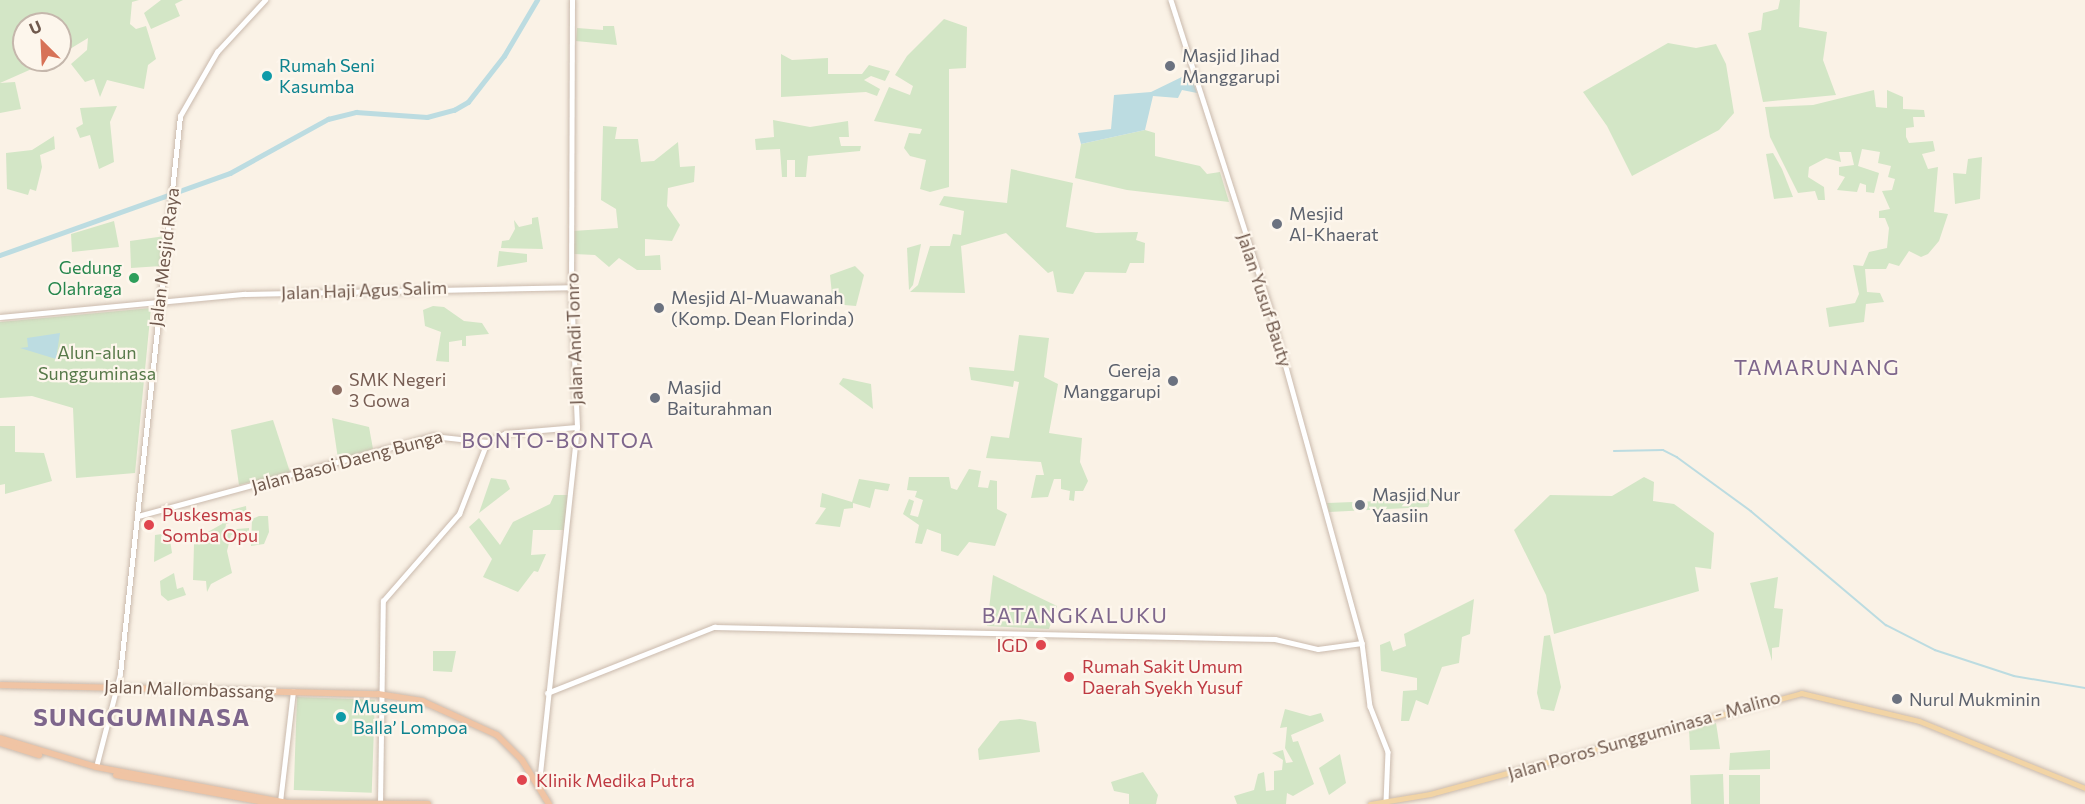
<!DOCTYPE html>
<meta charset="utf-8">
<style>
body{margin:0}
#map{position:relative;width:2085px;height:804px;overflow:hidden;background:#faf2e6;font-family:Commissioner,sans-serif}
div>[style]{position:absolute}
.green>*{inset:0;background:#d3e6c6;transform-origin:0 0}
.water>*{inset:0;background:#bcdce1}
.stream>*{height:1.5px;margin:-0.75px;padding:0 0.75px;transform-origin:0.75px;border-radius:0.75px;background:#bcdce1}
.canal>*{height:4.5px;margin:-2.25px;padding:0 2.25px;transform-origin:2.25px;border-radius:2.25px;background:#bcdce1}
.roads{filter:drop-shadow(0 0 2px #cabaad) drop-shadow(0 0 2px #cabaad)}
.tertiary>*{height:4.5px;margin:-2.25px;padding:0 2.25px;transform-origin:2.25px;border-radius:2.25px;background:#fff}
.primary>*{height:5px;margin:-2.5px;padding:0 2.5px;transform-origin:2.5px;border-radius:2.5px;background:#f2d4a5}
.trunk>*{height:6px;margin:-3px;padding:0 3px;transform-origin:3px;border-radius:3px;background:#f0c4a4}
.dots>*{width:16px;height:16px;translate:-50% -50%;box-sizing:border-box;border:3px solid #fdf6ec;border-radius:50%}
span{translate:-50% -50%;white-space:nowrap;text-align:center;line-height:1.15;-webkit-text-stroke:4.5px #fdf6ec;paint-order:stroke}
.worship-label{font-size:18px;color:#5b616d}
.left{translate:0 -50%;text-align:left}
.right{translate:-100% -50%;text-align:right}
.culture-label{font-size:18px;color:#0d838f}
.street-label{font-size:18px;color:#70594d}
.leisure-label{font-size:18px;color:#27864d}
.park-label{font-size:18px;color:#587a4a}
.education-label{font-size:18px;color:#785e54}
.health-label{font-size:18px;color:#be3a42}
.quarter-label{font-size:21px;color:#7e668c;letter-spacing:1.5px}
.district-label{font-size:24px;color:#7e668c;font-weight:700;letter-spacing:1.5px}
.north{position:absolute;left:12px;top:12px;width:60px;height:60px;box-sizing:border-box;background:#fdf6ec;border:2px solid #c5b7ac;border-radius:50%;rotate:336deg;font-size:16px;font-weight:700;line-height:24px;text-align:center;color:#70594d}
.north::after{content:'';display:block;margin:auto;width:21px;height:27px;background:#d77257;clip-path:polygon(50% 0,100% 100%,50% 72%,0 100%)}
</style>
<div id="map">
<div class="green">
<i style="clip-path:polygon(0 0,139px 0,132px 2px,130px 24px,136px 29px,146px 26px,156px 59px,148px 65px,144px 89px,107px 80px,100px 97px,94px 79px,85px 82px,71px 64px,87px 50px,88px 38px,60px 55px,60px 24px,24px 24px,24px 60px,52px 60px,0 83px)"></i>
<i style="clip-path:polygon(161px 0,183px 0,175px 4px,180px 16px,151px 29px,144px 13px)"></i>
<i style="clip-path:polygon(1780px 0,1800px 0,1799px 27px,1827px 32px,1823px 60px,1836px 95px,1763px 102px,1748px 33px,1761px 30px,1763px 13px,1778px 9px)"></i>
<i style="clip-path:polygon(944px 19px,967px 27px,966px 68px,949px 69px,949px 187px,930px 192px,920px 189px,926px 160px,910px 156px,904px 148px,909px 133px,920px 134px,922px 129px,874px 121px,889px 87px,910px 95px,913px 86px,895px 75px,907px 56px)"></i>
<i style="clip-path:polygon(603px 26px,614px 26px,617px 45px,576px 41px,577px 28px,603px 30px)"></i>
<i style="clip-path:polygon(1668px 43px,1696px 48px,1716px 44px,1726px 64px,1734px 113px,1719px 130px,1632px 176px,1607px 126px,1583px 92px)"></i>
<i style="clip-path:polygon(781px 54px,792px 60px,828px 58px,828px 74px,862px 74px,869px 65px,890px 71px,885px 81px,871px 76px,864px 80px,880px 89px,877px 96px,866px 92px,781px 97px)"></i>
<i style="clip-path:polygon(15px 82px,21px 109px,0 113px,0 83px)"></i>
<i style="clip-path:polygon(1874px 90px,1876px 107px,1887px 108px,1887px 90px,1903px 97px,1903px 109px,1924px 110px,1925px 117px,1913px 117px,1914px 127px,1906px 128px,1906px 137px,1909px 143px,1933px 141px,1935px 151px,1922px 154px,1928px 169px,1938px 167px,1934px 212px,1948px 214px,1939px 241px,1928px 254px,1921px 257px,1909px 251px,1899px 266px,1889px 263px,1886px 269px,1865px 269px,1867px 292px,1880px 293px,1884px 302px,1866px 304px,1864px 322px,1829px 327px,1826px 308px,1855px 303px,1859px 294px,1853px 265px,1863px 266px,1869px 252px,1887px 248px,1889px 228px,1885px 218px,1879px 218px,1879px 211px,1890px 209px,1882px 191px,1892px 190px,1895px 179px,1888px 177px,1891px 166px,1878px 163px,1880px 152px,1862px 149px,1858px 166px,1879px 173px,1874px 193px,1866px 192px,1866px 185px,1860px 183px,1857px 192px,1837px 190px,1845px 177px,1839px 175px,1839px 167px,1854px 165px,1851px 152px,1839px 152px,1841px 162px,1826px 158px,1809px 167px,1808px 177px,1824px 187px,1825px 200px,1818px 200px,1815px 191px,1798px 193px,1770px 137px,1765px 107px,1813px 105px)"></i>
<i style="clip-path:polygon(117px 106px,110px 122px,114px 162px,99px 169px,90px 135px,80px 138px,76px 128px,83px 124px,80px 108px)"></i>
<i style="clip-path:polygon(773px 120px,810px 127px,848px 121px,849px 137px,839px 137px,841px 146px,861px 146px,860px 151px,808px 156px,806px 177px,795px 177px,795px 160px,787px 160px,787px 177px,782px 177px,780px 149px,756px 150px,755px 139px,774px 137px)"></i>
<i style="clip-path:polygon(603px 126px,617px 127px,615px 139px,638px 139px,641px 162px,654px 161px,678px 142px,680px 167px,695px 166px,694px 182px,668px 188px,667px 206px,680px 225px,672px 241px,645px 239px,645px 256px,660px 255px,661px 270px,637px 270px,619px 258px,609px 267px,595px 255px,574px 254px,573px 231px,618px 228px,616px 209px,601px 200px)"></i>
<i style="clip-path:polygon(1145px 130px,1155px 133px,1155px 156px,1200px 166px,1207px 174px,1220px 172px,1229px 202px,1127px 190px,1075px 178px,1081px 144px)"></i>
<i style="clip-path:polygon(54px 136px,55px 149px,40px 155px,42px 167px,36px 191px,30px 189px,28px 195px,7px 189px,6px 153px,32px 150px)"></i>
<i style="clip-path:polygon(1773px 153px,1782px 169px,1793px 197px,1774px 199px,1766px 154px)"></i>
<i style="clip-path:polygon(1982px 157px,1980px 199px,1955px 204px,1953px 173px,1966px 174px,1968px 159px)"></i>
<i style="clip-path:polygon(1011px 169px,1073px 183px,1066px 227px,1096px 233px,1138px 232px,1136px 240px,1145px 243px,1144px 263px,1130px 263px,1126px 273px,1085px 272px,1073px 294px,1057px 292px,1053px 271px,1048px 273px,1006px 233px,961px 246px,965px 293px,910px 292px,918px 285px,930px 246px,950px 246px,953px 234px,961px 235px,964px 211px,939px 205px,944px 196px,1007px 203px)"></i>
<i style="clip-path:polygon(538px 217px,543px 249px,501px 248px,502px 241px,509px 240px,515px 229px,514px 220px,519px 227px,532px 224px,532px 218px)"></i>
<i style="clip-path:polygon(114px 221px,119px 247px,72px 252px,71px 234px)"></i>
<i style="clip-path:polygon(165px 236px,161px 266px,131px 268px,130px 241px)"></i>
<i style="clip-path:polygon(921px 244px,913px 285px,909px 290px,907px 248px)"></i>
<i style="clip-path:polygon(499px 251px,527px 254px,527px 262px,497px 267px)"></i>
<i style="clip-path:polygon(855px 266px,864px 275px,856px 306px,833px 304px,830px 275px)"></i>
<i style="clip-path:polygon(433px 306px,444px 307px,464px 321px,482px 323px,489px 334px,466px 336px,466px 346px,462px 346px,462px 340px,449px 342px,449px 362px,436px 361px,441px 332px,425px 326px,423px 310px)"></i>
<i style="clip-path:polygon(151px 308px,135px 473px,76px 478px,73px 408px,32px 396px,0 398px,0 322px)"></i>
<i style="clip-path:polygon(1019px 335px,1049px 338px,1044px 377px,1058px 384px,1049px 433px,1082px 438px,1080px 462px,1088px 481px,1083px 491px,1075px 491px,1074px 501px,1069px 500px,1070px 491px,1061px 489px,1061px 479px,1054px 479px,1048px 497px,1031px 498px,1036px 475px,1044px 475px,1041px 462px,986px 458px,991px 436px,1009px 438px,1019px 382px,1014px 381px,1013px 387px,971px 380px,969px 367px,1014px 371px)"></i>
<i style="clip-path:polygon(843px 378px,871px 384px,873px 409px,839px 384px)"></i>
<i style="clip-path:polygon(332px 418px,369px 427px,373px 449px,338px 459px)"></i>
<i style="clip-path:polygon(273px 420px,290px 472px,239px 485px,231px 430px)"></i>
<i style="clip-path:polygon(0 426px,15px 426px,15px 452px,44px 453px,52px 481px,5px 494px,5px 484px,0 485px)"></i>
<i style="clip-path:polygon(969px 469px,981px 471px,978px 487px,988px 488px,990px 480px,997px 481px,997px 509px,1007px 514px,995px 546px,969px 542px,958px 556px,941px 551px,941px 534px,927px 529px,922px 544px,915px 543px,919px 525px,903px 514px,909px 499px,914px 501px,910px 515px,918px 517px,923px 500px,915px 497px,917px 491px,907px 490px,909px 477px,949px 477px,951px 488px,957px 490px)"></i>
<i style="clip-path:polygon(1644px 477px,1654px 482px,1653px 501px,1674px 504px,1714px 533px,1711px 569px,1695px 567px,1699px 591px,1554px 634px,1546px 595px,1514px 530px,1550px 495px,1612px 496px)"></i>
<i style="clip-path:polygon(491px 478px,506px 480px,510px 489px,479px 513px)"></i>
<i style="clip-path:polygon(859px 479px,890px 484px,888px 491px,875px 489px,870px 508px,853px 503px,853px 508px,844px 509px,840px 527px,815px 524px,826px 508px,820px 507px,822px 493px,852px 502px)"></i>
<i style="clip-path:polygon(554px 495px,568px 495px,564px 530px,533px 530px,531px 555px,546px 554px,538px 572px,534px 571px,518px 592px,483px 577px,492px 559px,469px 527px,479px 518px,500px 545px,513px 522px,550px 504px)"></i>
<i style="clip-path:polygon(1432px 499px,1428px 507px,1329px 512px,1327px 503px)"></i>
<i style="clip-path:polygon(246px 506px,247px 518px,226px 524px,225px 530px,249px 528px,249px 534px,231px 535px,227px 551px,232px 573px,211px 584px,207px 592px,206px 581px,193px 580px,194px 544px,188px 536px,206px 533px,222px 524px,223px 512px)"></i>
<i style="clip-path:polygon(259px 516px,268px 516px,269px 532px,264px 544px,251px 546px,252px 519px)"></i>
<i style="clip-path:polygon(169px 533px,172px 553px,154px 562px,155px 535px)"></i>
<i style="clip-path:polygon(174px 573px,177px 589px,183px 587px,186px 595px,168px 601px,161px 595px,160px 581px)"></i>
<i style="clip-path:polygon(993px 575px,1057px 606px,1049px 629px,987px 626px)"></i>
<i style="clip-path:polygon(1778px 577px,1774px 608px,1783px 609px,1779px 647px,1772px 648px,1772px 661px,1750px 583px)"></i>
<i style="clip-path:polygon(1474px 599px,1470px 634px,1462px 637px,1459px 663px,1442px 667px,1428px 705px,1416px 700px,1409px 721px,1401px 721px,1403px 691px,1417px 690px,1417px 678px,1381px 671px,1380px 645px,1390px 641px,1393px 651px,1406px 646px,1404px 634px)"></i>
<i style="clip-path:polygon(1550px 635px,1561px 687px,1554px 711px,1541px 709px,1537px 693px,1544px 636px)"></i>
<i style="clip-path:polygon(433px 651px,456px 651px,452px 672px,433px 671px)"></i>
<i style="left:297px;top:697px;width:78px;height:93px;rotate:2deg"></i>
<i style="clip-path:polygon(1285px 709px,1310px 716px,1321px 713px,1324px 721px,1291px 735px,1293px 742px,1298px 741px,1314px 784px,1293px 796px,1287px 793px,1286px 804px,1237px 804px,1234px 796px,1254px 790px,1258px 774px,1264px 772px,1266px 791px,1274px 790px,1274px 771px,1282px 770px,1283px 760px,1272px 753px,1283px 750px,1286px 763px,1293px 762px,1285px 748px,1287px 727px,1280px 728px)"></i>
<i style="clip-path:polygon(1020px 719px,1036px 722px,1040px 752px,979px 760px,978px 749px,1000px 721px)"></i>
<i style="clip-path:polygon(1716px 723px,1720px 749px,1690px 750px,1689px 729px)"></i>
<i style="clip-path:polygon(1770px 750px,1770px 769px,1729px 770px,1730px 753px)"></i>
<i style="clip-path:polygon(1340px 754px,1346px 783px,1329px 795px,1319px 768px)"></i>
<i style="clip-path:polygon(1143px 772px,1158px 795px,1156px 804px,1129px 804px,1129px 794px,1114px 791px,1111px 782px)"></i>
<i style="left:1723px;top:774px;width:30px;height:33px;rotate:88deg"></i>
<i style="left:1729px;top:775px;width:31px;height:29px"></i>
</div>
<div class="water">
<i style="clip-path:polygon(1190px 73px,1197px 93px,1182px 90px,1178px 98px,1153px 96px,1145px 130px,1081px 144px,1078px 133px,1111px 129px,1114px 95px,1151px 92px)"></i>
<i style="clip-path:polygon(60px 333px,56px 359px,20px 348px,28px 347px,27px 338px)"></i>
</div>
<div class="stream">
<i style="left:1614px;top:451px;width:49px;rotate:-1.2deg"></i>
<i style="left:1663px;top:450px;width:16px;rotate:27deg"></i>
<i style="left:1677px;top:457px;width:92px;rotate:36.1deg"></i>
<i style="left:1751px;top:511px;width:177px;rotate:40.2deg"></i>
<i style="left:1886px;top:625px;width:55px;rotate:27deg"></i>
<i style="left:1935px;top:650px;width:83px;rotate:18.2deg"></i>
<i style="left:2014px;top:676px;width:72px;rotate:9.6deg"></i>
</div>
<div class="canal">
<i style="left:0;top:255px;width:244px;rotate:-19.6deg"></i>
<i style="left:230px;top:173px;width:112px;rotate:-28.9deg"></i>
<i style="left:328px;top:119px;width:29px;rotate:-14deg"></i>
<i style="left:356px;top:112px;width:71px;rotate:4deg"></i>
<i style="left:427px;top:117px;width:28px;rotate:-15deg"></i>
<i style="left:454px;top:110px;width:16px;rotate:-30deg"></i>
<i style="left:468px;top:102px;width:58px;rotate:-52deg"></i>
<i style="left:504px;top:56px;width:65px;rotate:-59.5deg"></i>
</div>
<div class="roads">
<div class="tertiary">
<i style="left:1171px;top:0;width:324px;rotate:72.2deg"></i>
<i style="left:1270px;top:309px;width:346px;rotate:74.6deg"></i>
<i style="left:1362px;top:643px;width:64px;rotate:82.8deg"></i>
<i style="left:1370px;top:706px;width:49px;rotate:68.6deg"></i>
<i style="left:1388px;top:752px;width:50px;rotate:92.3deg"></i>
<i style="left:0;top:317px;width:246px;rotate:-5.4deg"></i>
<i style="left:245px;top:294px;width:326px;rotate:-1.2deg"></i>
<i style="left:138px;top:516px;width:306px;rotate:-15.2deg"></i>
<i style="left:433px;top:436px;width:54px;rotate:6.3deg"></i>
<i style="left:547px;top:693px;width:180px;rotate:-21.6deg"></i>
<i style="left:714px;top:627px;width:561px;rotate:1.23deg"></i>
<i style="left:1275px;top:639px;width:44px;rotate:13.1deg"></i>
<i style="left:1318px;top:649px;width:44px;rotate:-7.8deg"></i>
<i style="left:96px;top:767px;width:96px;rotate:-75.5deg"></i>
<i style="left:120px;top:674px;width:561px;rotate:-83.86deg"></i>
<i style="left:180px;top:116px;width:74px;rotate:-60deg"></i>
<i style="left:217px;top:52px;width:71px;rotate:-47.3deg"></i>
<i style="left:539px;top:783px;width:358px;rotate:-83.9deg"></i>
<i style="left:577px;top:427px;width:140px;rotate:-92.5deg"></i>
<i style="left:571px;top:287px;width:287px;rotate:-89.8deg"></i>
<i style="left:280px;top:802px;width:111px;rotate:-83.3deg"></i>
<i style="left:380px;top:804px;width:203px;rotate:-89.2deg"></i>
<i style="left:383px;top:601px;width:116px;rotate:-48.9deg"></i>
<i style="left:459px;top:514px;width:77px;rotate:-68.7deg"></i>
<i style="left:487px;top:442px;width:21px;rotate:-25deg"></i>
<i style="left:506px;top:433px;width:71px;rotate:-4.8deg"></i>
</div>
<div class="primary">
<i style="left:1370px;top:804px;width:61px;rotate:-9.5deg"></i>
<i style="left:1430px;top:794px;width:385px;rotate:-15.2deg"></i>
<i style="left:1801px;top:693px;width:121px;rotate:13.3deg"></i>
<i style="left:1919px;top:721px;width:179px;rotate:22deg"></i>
</div>
<div class="trunk">
<i style="left:0;top:685px;width:378px;rotate:1.4deg"></i>
<i style="left:378px;top:694px;width:45px;rotate:9deg"></i>
<i style="left:422px;top:701px;width:82px;rotate:24.4deg"></i>
<i style="left:497px;top:735px;width:35px;rotate:45deg"></i>
<i style="left:522px;top:760px;width:52px;rotate:58.5deg"></i>
<i style="left:0;top:738px;width:100px;rotate:16.8deg"></i>
<i style="left:96px;top:767px;width:195px;rotate:10.6deg"></i>
<i style="left:288px;top:803px;width:140px;rotate:0.4deg"></i>
<i style="left:0;top:743px;width:41px;rotate:17.1deg"></i>
<i style="left:116px;top:775px;width:162px;rotate:10.3deg"></i>
</div>
</div>
<div class="dots">
<i style="left:1170px;top:66px;background:#6b7280"></i>
<i style="left:267px;top:76px;background:#0f9aa8"></i>
<i style="left:1277px;top:224px;background:#6b7280"></i>
<i style="left:134px;top:278px;background:#2e9e5b"></i>
<i style="left:659px;top:308px;background:#6b7280"></i>
<i style="left:1173px;top:381px;background:#6b7280"></i>
<i style="left:337px;top:390px;background:#8d6e63"></i>
<i style="left:655px;top:398px;background:#6b7280"></i>
<i style="left:1360px;top:505px;background:#6b7280"></i>
<i style="left:149px;top:525px;background:#e0444e"></i>
<i style="left:1041px;top:645px;background:#e0444e"></i>
<i style="left:1069px;top:677px;background:#e0444e"></i>
<i style="left:1897px;top:699px;background:#6b7280"></i>
<i style="left:341px;top:717px;background:#0f9aa8"></i>
<i style="left:522px;top:780px;background:#e0444e"></i>
</div>
<div class="worship-label">
<span class="left" style="left:1182px;top:66px">Masjid Jihad<br>Manggarupi</span>
<span class="left" style="left:1289px;top:224px">Mesjid<br>Al-Khaerat</span>
<span class="left" style="left:671px;top:308px">Mesjid Al-Muawanah<br>(Komp. Dean Florinda)</span>
<span class="right" style="left:1161px;top:381px">Gereja<br>Manggarupi</span>
<span class="left" style="left:667px;top:398px">Masjid<br>Baiturahman</span>
<span class="left" style="left:1372px;top:505px">Masjid Nur<br>Yaasiin</span>
<span class="left" style="left:1909px;top:699px">Nurul Mukminin</span>
</div>
<div class="culture-label">
<span class="left" style="left:279px;top:76px">Rumah Seni<br>Kasumba</span>
<span class="left" style="left:353px;top:717px">Museum<br>Ballaʼ Lompoa</span>
</div>
<div class="street-label">
<span style="left:164px;top:257px;rotate:-83deg">Jalan Mesjid Raya</span>
<span style="left:364px;top:290px;rotate:-2deg">Jalan Haji Agus Salim</span>
<span style="left:1265px;top:300px;rotate:72deg">Jalan Yusuf Bauty</span>
<span style="left:574px;top:339px;rotate:-92deg">Jalan Andi Tonro</span>
<span style="left:347px;top:461px;rotate:-15deg">Jalan Basoi Daeng Bunga</span>
<span style="left:189px;top:689px;rotate:2deg">Jalan Mallombassang</span>
<span style="left:1644px;top:735px;rotate:-16deg">Jalan Poros Sungguminasa - Malino</span>
</div>
<div class="leisure-label">
<span class="right" style="left:122px;top:278px">Gedung<br>Olahraga</span>
</div>
<div class="park-label">
<span style="left:97px;top:363px">Alun-alun<br>Sungguminasa</span>
</div>
<div class="education-label">
<span class="left" style="left:349px;top:390px">SMK Negeri<br>3 Gowa</span>
</div>
<div class="health-label">
<span class="left" style="left:162px;top:525px">Puskesmas<br>Somba Opu</span>
<span class="right" style="left:1028px;top:645px">IGD</span>
<span class="left" style="left:1082px;top:677px">Rumah Sakit Umum<br>Daerah Syekh Yusuf</span>
<span class="left" style="left:536px;top:780px">Klinik Medika Putra</span>
</div>
<div class="quarter-label">
<span style="left:1817px;top:367px">TAMARUNANG</span>
<span style="left:558px;top:440px">BONTO-BONTOA</span>
<span style="left:1075px;top:615px">BATANGKALUKU</span>
</div>
<div class="district-label">
<span style="left:142px;top:717px">SUNGGUMINASA</span>
</div>
<div class="north">U</div>
</div>
